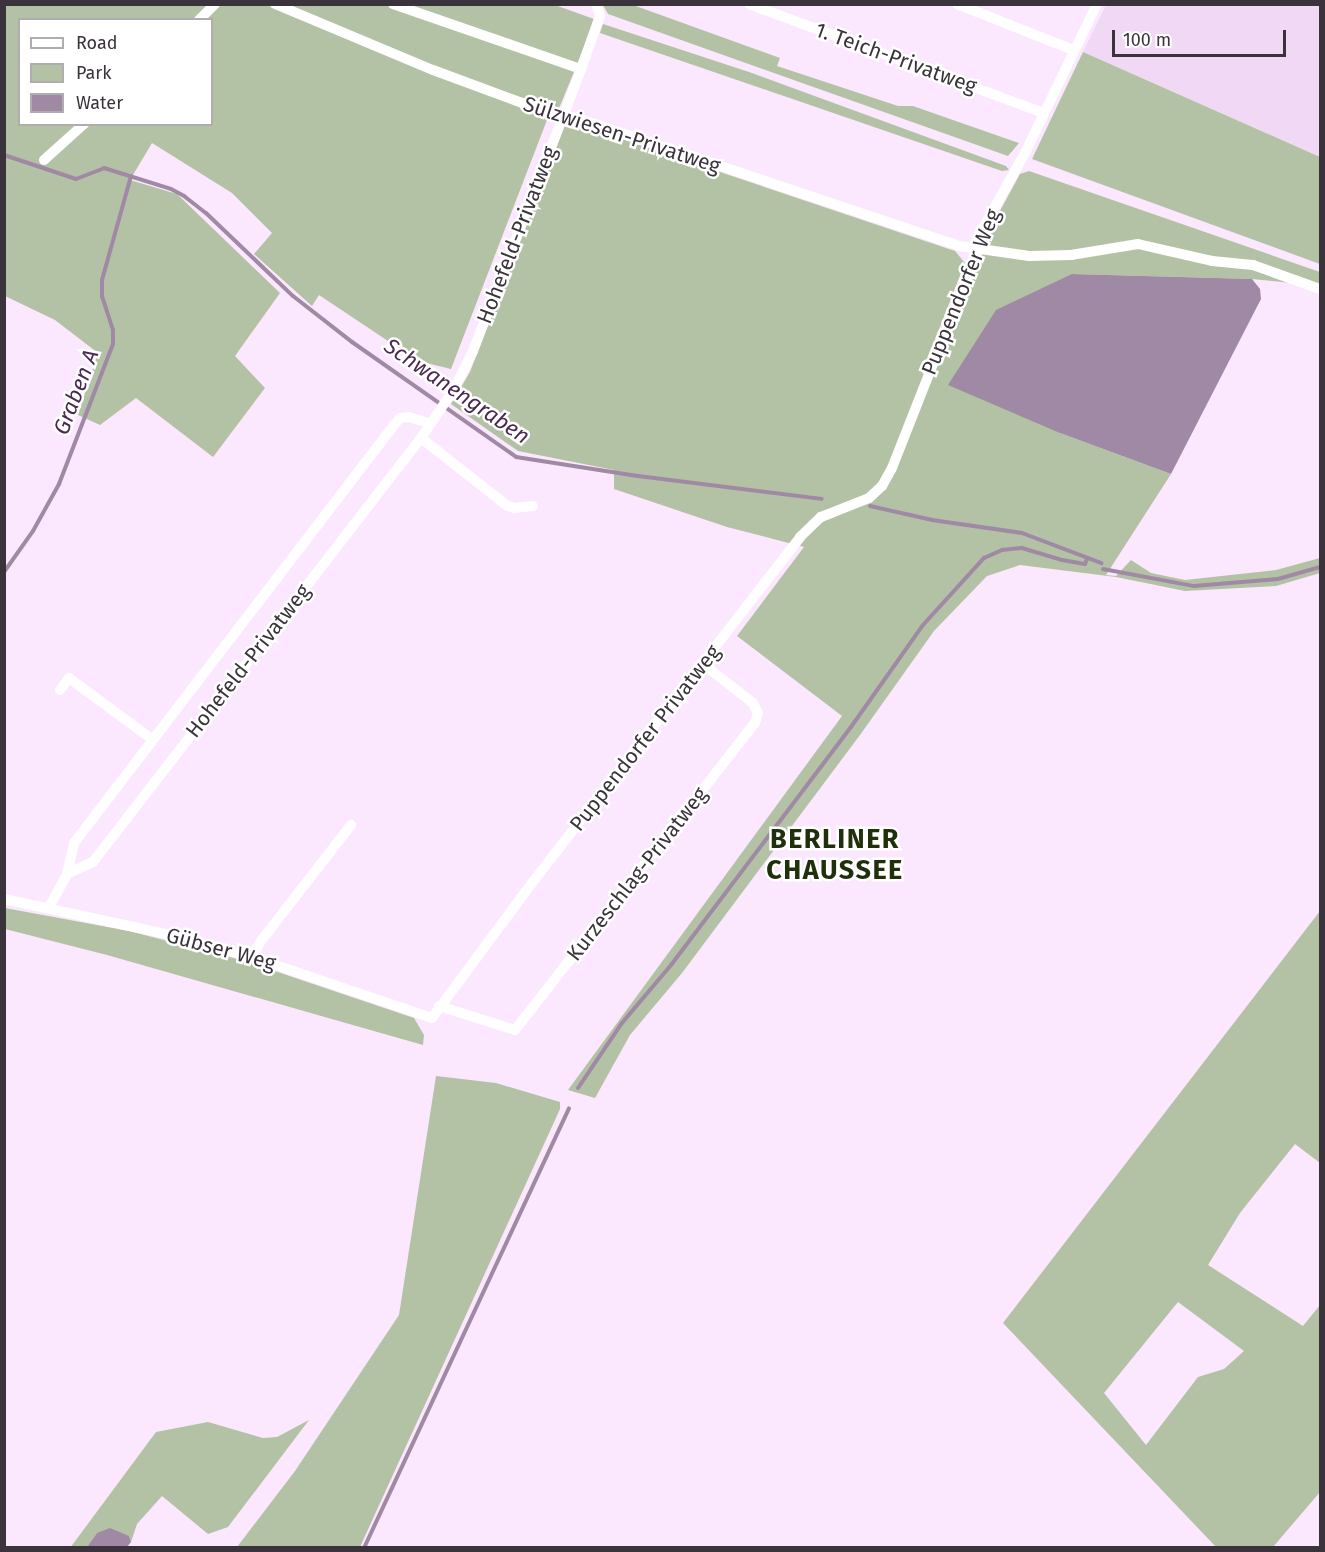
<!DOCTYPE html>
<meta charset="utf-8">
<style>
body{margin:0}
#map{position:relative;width:1325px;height:1552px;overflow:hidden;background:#fbe7fe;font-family:"Fira Sans",sans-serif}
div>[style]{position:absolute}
.built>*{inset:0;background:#f1d9f5}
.green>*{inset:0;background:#b3c2a4}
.water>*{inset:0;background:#a089a4}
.stream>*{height:4px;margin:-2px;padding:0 2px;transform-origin:2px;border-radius:2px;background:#a089a4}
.street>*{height:10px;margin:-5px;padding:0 5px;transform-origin:5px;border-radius:5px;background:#fff}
span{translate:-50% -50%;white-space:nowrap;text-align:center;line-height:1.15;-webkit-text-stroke:5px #fff;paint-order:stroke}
.street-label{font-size:21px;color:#3a333b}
.water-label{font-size:22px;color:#4a2950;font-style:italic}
.district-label{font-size:27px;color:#21300c;font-weight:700;letter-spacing:1.5px}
.frame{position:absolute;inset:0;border:6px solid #3a333b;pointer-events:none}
.legend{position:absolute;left:18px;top:18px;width:195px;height:108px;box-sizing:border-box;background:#fff;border:2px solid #b0adb1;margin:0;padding:8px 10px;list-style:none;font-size:18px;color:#3a333b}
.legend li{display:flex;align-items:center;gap:12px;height:30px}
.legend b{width:30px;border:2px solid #b0adb1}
.scale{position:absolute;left:1112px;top:30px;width:174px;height:27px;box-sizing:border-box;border:3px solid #3a333b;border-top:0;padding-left:8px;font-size:18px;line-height:21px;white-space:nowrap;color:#3a333b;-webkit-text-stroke:4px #fff;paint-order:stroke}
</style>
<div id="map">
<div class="built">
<i style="clip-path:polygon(1106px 5px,1320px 5px,1320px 157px,1083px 52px)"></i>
</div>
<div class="green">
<i style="clip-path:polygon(evenodd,552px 4px,594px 19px,592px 28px,560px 106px,547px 120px,451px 369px,418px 361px,319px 295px,312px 306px,254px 254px,272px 233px,232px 193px,152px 143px,130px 180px,177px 194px,280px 293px,235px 356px,265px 388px,213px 457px,136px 398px,100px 425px,78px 415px,98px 353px,55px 320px,5px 296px,5px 5px,552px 4px,20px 20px,212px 20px,212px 124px,20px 124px,20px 20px)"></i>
<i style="clip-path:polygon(603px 5px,633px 5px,780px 58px,777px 66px,898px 106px,913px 106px,1019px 143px,1008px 156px,608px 14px)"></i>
<i style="clip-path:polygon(603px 24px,752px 73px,1006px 166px,1009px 170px,1002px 171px,600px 33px)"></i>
<i style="clip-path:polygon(1083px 52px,1320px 157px,1320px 264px,1032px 159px)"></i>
<i style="clip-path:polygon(571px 122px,955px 251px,965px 263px,922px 373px,932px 378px,979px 264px,989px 231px,1020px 174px,1029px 171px,1320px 272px,1320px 289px,1311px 285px,1252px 279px,1072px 274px,1060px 433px,1171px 474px,1106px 575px,1116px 576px,1131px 560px,1151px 573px,1185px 580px,1276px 570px,1320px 558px,1320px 573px,1276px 586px,1185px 591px,1116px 577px,1020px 565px,987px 576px,934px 631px,860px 735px,682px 973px,630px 1035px,595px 1098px,568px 1090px,842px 716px,737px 636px,804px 547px,727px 527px,614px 489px,614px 470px,518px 451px,451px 404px,470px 372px,565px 124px)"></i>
<i style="clip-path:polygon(5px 908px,129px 931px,245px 961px,414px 1018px,424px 1035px,423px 1045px,107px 955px,5px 929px)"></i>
<i style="clip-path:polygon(evenodd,1320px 911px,1320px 1163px,1295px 1144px,1240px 1213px,1208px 1265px,1303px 1326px,1320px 1305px,1320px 1492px,1273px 1547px,1216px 1547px,1003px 1323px,1320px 911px,1178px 1302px,1244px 1351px,1224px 1369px,1198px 1377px,1146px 1445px,1104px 1393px,1178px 1302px)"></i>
<i style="clip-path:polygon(436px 1076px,496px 1083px,560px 1102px,560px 1109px,360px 1547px,237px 1547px,295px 1471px,399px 1315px)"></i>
<i style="clip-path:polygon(309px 1420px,228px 1527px,208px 1534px,162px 1496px,137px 1524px,131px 1542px,129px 1536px,97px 1533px,87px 1547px,70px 1548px,156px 1432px,208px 1422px,263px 1438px,277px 1437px)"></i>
</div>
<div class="water">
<i style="clip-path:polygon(1072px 274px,1252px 279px,1260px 289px,1261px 299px,1171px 474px,1060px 433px,948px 385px,996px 310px)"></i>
<i style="clip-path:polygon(110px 1528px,129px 1536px,131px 1542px,127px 1547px,87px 1547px,97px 1533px)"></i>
</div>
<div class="stream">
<i style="left:4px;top:155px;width:76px;rotate:18.4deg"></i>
<i style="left:76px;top:179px;width:30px;rotate:-21deg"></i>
<i style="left:104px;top:168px;width:70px;rotate:17.4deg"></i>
<i style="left:171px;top:189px;width:15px;rotate:28deg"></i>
<i style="left:184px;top:196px;width:28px;rotate:38deg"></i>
<i style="left:206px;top:213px;width:120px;rotate:43.7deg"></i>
<i style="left:293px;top:296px;width:75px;rotate:37.9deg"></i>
<i style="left:352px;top:342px;width:200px;rotate:35deg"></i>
<i style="left:516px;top:457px;width:123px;rotate:8.9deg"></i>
<i style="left:638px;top:476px;width:185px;rotate:7.1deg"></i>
<i style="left:870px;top:506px;width:64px;rotate:12.7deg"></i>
<i style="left:932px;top:520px;width:91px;rotate:8.2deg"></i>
<i style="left:1022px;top:533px;width:85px;rotate:20.8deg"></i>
<i style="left:1103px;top:569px;width:93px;rotate:10.6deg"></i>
<i style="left:1194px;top:586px;width:84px;rotate:-4.8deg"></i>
<i style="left:1278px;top:579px;width:44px;rotate:-15.9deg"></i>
<i style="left:4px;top:572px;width:50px;rotate:-54.7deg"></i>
<i style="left:33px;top:531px;width:54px;rotate:-61deg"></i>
<i style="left:59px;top:484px;width:150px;rotate:-68.9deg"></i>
<i style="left:113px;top:344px;width:14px;rotate:-90deg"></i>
<i style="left:113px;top:330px;width:35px;rotate:-108deg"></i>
<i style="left:102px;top:297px;width:17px;rotate:-90deg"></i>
<i style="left:102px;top:280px;width:108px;rotate:-74.4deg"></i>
<i style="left:578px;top:1088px;width:78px;rotate:-55.9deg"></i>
<i style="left:622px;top:1023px;width:76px;rotate:-49.8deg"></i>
<i style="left:671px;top:965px;width:298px;rotate:-52.9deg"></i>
<i style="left:851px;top:727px;width:125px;rotate:-54.8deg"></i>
<i style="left:923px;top:625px;width:91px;rotate:-47.7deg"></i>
<i style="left:984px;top:558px;width:20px;rotate:-24deg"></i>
<i style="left:1002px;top:550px;width:20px;rotate:-6deg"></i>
<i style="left:1022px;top:548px;width:42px;rotate:16.7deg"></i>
<i style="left:1062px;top:560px;width:23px;rotate:10deg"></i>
<i style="left:1085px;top:564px;width:5px;rotate:-68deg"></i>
<i style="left:364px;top:1548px;width:485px;rotate:-65deg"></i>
</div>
<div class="street">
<i style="left:275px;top:4px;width:171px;rotate:22.7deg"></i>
<i style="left:433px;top:70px;width:98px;rotate:20.3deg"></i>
<i style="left:525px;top:104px;width:40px;rotate:18.9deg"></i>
<i style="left:563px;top:117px;width:14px;rotate:4deg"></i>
<i style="left:577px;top:118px;width:403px;rotate:18.5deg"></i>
<i style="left:959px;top:246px;width:71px;rotate:8.1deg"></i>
<i style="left:1029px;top:256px;width:42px;rotate:-1.4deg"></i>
<i style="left:1071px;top:255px;width:68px;rotate:-9.3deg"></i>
<i style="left:1138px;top:244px;width:76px;rotate:12.9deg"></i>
<i style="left:1212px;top:261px;width:41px;rotate:5.6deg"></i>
<i style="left:1253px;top:265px;width:71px;rotate:19.7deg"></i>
<i style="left:393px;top:4px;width:199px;rotate:19.1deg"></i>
<i style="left:749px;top:4px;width:314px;rotate:20.3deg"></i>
<i style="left:957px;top:4px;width:125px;rotate:21.6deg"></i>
<i style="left:199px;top:20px;width:23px;rotate:-45deg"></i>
<i style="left:44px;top:160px;width:54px;rotate:-42deg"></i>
<i style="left:421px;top:438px;width:108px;rotate:38.2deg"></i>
<i style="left:506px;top:505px;width:9px;rotate:21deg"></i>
<i style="left:514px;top:508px;width:19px;rotate:-6deg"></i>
<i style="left:60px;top:690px;width:15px;rotate:-53deg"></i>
<i style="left:69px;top:678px;width:104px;rotate:36.4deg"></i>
<i style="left:67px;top:874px;width:32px;rotate:-77deg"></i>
<i style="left:74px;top:843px;width:526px;rotate:-52.56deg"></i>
<i style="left:394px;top:425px;width:9px;rotate:-49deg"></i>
<i style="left:400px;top:418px;width:9px;rotate:-6deg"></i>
<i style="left:409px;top:417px;width:22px;rotate:18deg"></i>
<i style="left:4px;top:899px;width:175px;rotate:12.2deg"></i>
<i style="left:175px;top:936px;width:80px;rotate:15.3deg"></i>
<i style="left:252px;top:957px;width:190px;rotate:18.7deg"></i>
<i style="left:432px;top:1018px;width:168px;rotate:-53.5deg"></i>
<i style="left:532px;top:883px;width:438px;rotate:-52.2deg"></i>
<i style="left:800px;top:537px;width:29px;rotate:-44deg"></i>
<i style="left:821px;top:517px;width:52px;rotate:-21.6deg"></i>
<i style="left:869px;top:498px;width:18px;rotate:-43deg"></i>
<i style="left:882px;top:486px;width:21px;rotate:-61deg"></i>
<i style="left:892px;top:468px;width:216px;rotate:-68.5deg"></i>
<i style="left:971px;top:267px;width:39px;rotate:-73deg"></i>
<i style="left:982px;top:230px;width:88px;rotate:-60.8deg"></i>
<i style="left:1025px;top:153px;width:165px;rotate:-64.2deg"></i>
<i style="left:49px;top:907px;width:38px;rotate:-61deg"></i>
<i style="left:67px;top:874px;width:29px;rotate:-25deg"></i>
<i style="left:93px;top:862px;width:536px;rotate:-52.28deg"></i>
<i style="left:421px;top:438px;width:59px;rotate:-56deg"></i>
<i style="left:454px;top:389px;width:42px;rotate:-63.4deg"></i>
<i style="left:473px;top:351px;width:302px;rotate:-69deg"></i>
<i style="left:581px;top:69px;width:56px;rotate:-70.3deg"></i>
<i style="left:600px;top:16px;width:13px;rotate:-108deg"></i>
<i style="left:252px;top:957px;width:18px;rotate:-61deg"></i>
<i style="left:261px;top:941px;width:147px;rotate:-52.2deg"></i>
<i style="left:439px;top:1006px;width:80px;rotate:17.5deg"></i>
<i style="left:515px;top:1030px;width:390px;rotate:-52deg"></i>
<i style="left:755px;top:723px;width:10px;rotate:-73deg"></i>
<i style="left:758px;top:713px;width:11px;rotate:-117deg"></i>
<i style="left:753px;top:703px;width:63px;rotate:-142deg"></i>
</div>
<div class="street-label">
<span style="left:896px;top:58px;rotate:20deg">1. Teich-Privatweg</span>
<span style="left:622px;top:135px;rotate:18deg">Sülzwiesen-Privatweg</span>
<span style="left:517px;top:235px;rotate:-69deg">Hohefeld-Privatweg</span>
<span style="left:961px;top:292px;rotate:-68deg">Puppendorfer Weg</span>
<span style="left:248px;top:661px;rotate:-52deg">Hohefeld-Privatweg</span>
<span style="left:645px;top:738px;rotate:-52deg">Puppendorfer Privatweg</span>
<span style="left:637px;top:874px;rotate:-52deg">Kurzeschlag-Privatweg</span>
<span style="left:221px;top:949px;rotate:15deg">Gübser Weg</span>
</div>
<div class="water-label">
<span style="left:457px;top:391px;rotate:34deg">Schwanengraben</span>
<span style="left:76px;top:392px;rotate:-69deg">Graben A</span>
</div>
<div class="district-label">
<span style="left:835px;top:855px">BERLINER<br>CHAUSSEE</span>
</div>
<div class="frame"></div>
<ul class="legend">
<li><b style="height:8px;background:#fff"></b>Road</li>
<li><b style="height:16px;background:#b3c2a4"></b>Park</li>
<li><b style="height:16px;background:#a089a4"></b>Water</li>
</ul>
<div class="scale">100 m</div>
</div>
